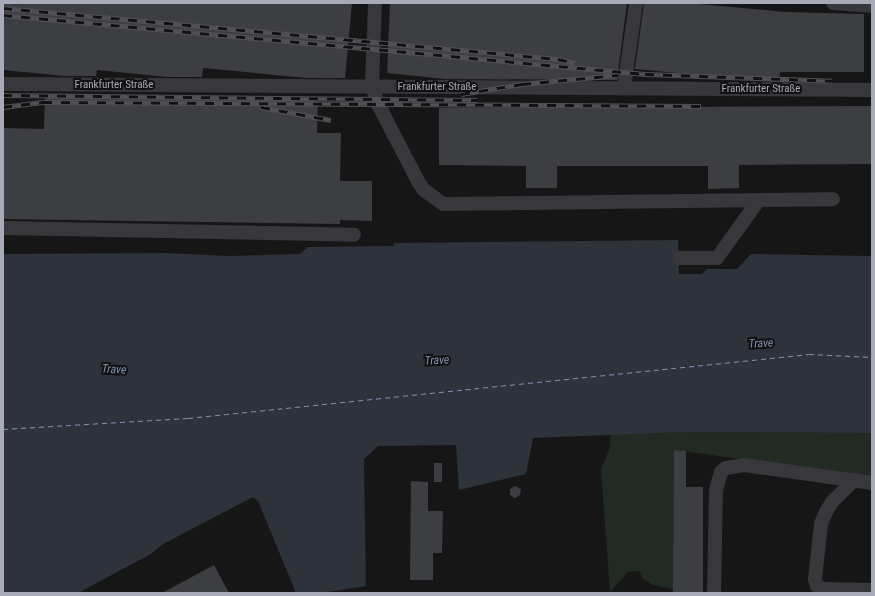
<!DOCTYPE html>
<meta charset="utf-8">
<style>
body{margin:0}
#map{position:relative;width:875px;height:596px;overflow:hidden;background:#161617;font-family:"Roboto Condensed",sans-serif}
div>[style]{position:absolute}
.green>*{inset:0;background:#222a24}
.water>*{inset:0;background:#2d323b}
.ferry>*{height:1px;margin-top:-0.5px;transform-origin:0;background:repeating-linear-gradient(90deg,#8193b0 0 5px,transparent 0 9px)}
.building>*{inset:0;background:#3d3e41;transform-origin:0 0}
.minor>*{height:14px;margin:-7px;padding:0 7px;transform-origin:7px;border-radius:7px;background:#37373c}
.rail>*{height:4.5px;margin-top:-2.25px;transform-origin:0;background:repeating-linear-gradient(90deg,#111112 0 9px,#505157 0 18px);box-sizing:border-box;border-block:1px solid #505157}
span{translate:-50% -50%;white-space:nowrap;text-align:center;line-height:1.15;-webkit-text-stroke:4px #111112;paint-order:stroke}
.street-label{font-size:11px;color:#a8abb7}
.water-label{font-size:12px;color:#8193b0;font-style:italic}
.frame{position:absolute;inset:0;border:4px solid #a8abb7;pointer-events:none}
</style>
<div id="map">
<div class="green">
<i style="clip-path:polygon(684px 432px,872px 433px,872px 477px,675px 450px,673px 589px,653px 585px,643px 579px,639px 571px,628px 572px,610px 592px,601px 469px,610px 448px,611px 433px)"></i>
</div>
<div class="water">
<i style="clip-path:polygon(678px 240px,679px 274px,702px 274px,707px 269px,737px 269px,751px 254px,872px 256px,872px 433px,684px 432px,533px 438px,526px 474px,459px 490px,456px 445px,378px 446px,364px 459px,366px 586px,321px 593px,296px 593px,258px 501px,253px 497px,165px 543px,149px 555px,78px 593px,3px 593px,3px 254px,165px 253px,229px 256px,300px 254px,308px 247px,394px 246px,394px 243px)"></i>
</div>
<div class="ferry">
<i style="left:3px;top:429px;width:185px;rotate:-3.4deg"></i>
<i style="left:188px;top:418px;width:624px;rotate:-5.88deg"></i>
<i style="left:809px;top:354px;width:63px;rotate:2.7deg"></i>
</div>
<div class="building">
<i style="clip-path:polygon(3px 3px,352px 3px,345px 78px,307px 78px,203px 68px,202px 77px,167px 77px,97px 70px,96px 76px,65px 76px,3px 70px)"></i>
<i style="clip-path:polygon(390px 3px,627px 3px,617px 80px,445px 79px,387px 73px)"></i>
<i style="clip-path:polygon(644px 3px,688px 3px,785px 12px,864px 14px,864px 72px,780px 72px,779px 81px,760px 81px,635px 69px)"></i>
<i style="clip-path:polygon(45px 94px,318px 98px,317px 133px,341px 133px,340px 181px,372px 181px,372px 221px,340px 220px,340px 224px,3px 219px,4px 128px,44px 129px)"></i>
<i style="clip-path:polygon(872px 106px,872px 164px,739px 165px,739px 188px,708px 189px,708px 166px,557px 166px,557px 188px,526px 188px,526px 166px,439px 165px,439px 108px)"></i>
<i style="clip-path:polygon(674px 450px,686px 451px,686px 487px,703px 487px,703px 593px,673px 593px)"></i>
<i style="left:434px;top:463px;width:8px;height:19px"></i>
<i style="clip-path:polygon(411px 481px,428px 482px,428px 511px,443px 511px,442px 553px,433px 553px,433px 580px,410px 580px)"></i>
<i style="clip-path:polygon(515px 486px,521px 489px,520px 495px,515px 498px,510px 495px,510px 489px)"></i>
<i style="clip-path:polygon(214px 565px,229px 593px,162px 593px)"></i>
</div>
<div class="minor">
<i style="left:375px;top:3px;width:83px;rotate:92.1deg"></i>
<i style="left:372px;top:86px;width:19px;rotate:72deg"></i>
<i style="left:378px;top:104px;width:89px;rotate:62.6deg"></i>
<i style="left:419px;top:183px;width:9px;rotate:54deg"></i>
<i style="left:424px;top:190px;width:24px;rotate:36deg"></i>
<i style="left:443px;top:204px;width:390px;rotate:-0.7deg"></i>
<i style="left:833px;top:3px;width:39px;rotate:4deg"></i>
<i style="left:3px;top:84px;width:869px;rotate:0.4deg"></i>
<i style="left:624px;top:88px;width:86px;rotate:-82deg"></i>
<i style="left:3px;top:228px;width:351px;rotate:1.1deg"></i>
<i style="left:679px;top:258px;width:38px"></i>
<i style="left:717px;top:258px;width:70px;rotate:-54.3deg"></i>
<i style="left:854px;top:480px;width:31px;rotate:135deg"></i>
<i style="left:832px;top:502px;width:12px;rotate:121deg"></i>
<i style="left:826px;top:512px;width:13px;rotate:113deg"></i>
<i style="left:821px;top:524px;width:55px;rotate:96.2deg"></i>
<i style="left:815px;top:579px;width:7px;rotate:74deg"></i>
<i style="left:817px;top:586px;width:8px;rotate:23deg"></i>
<i style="left:824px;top:589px;width:48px;rotate:1.2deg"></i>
<i style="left:714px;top:593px;width:103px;rotate:-88.9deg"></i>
<i style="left:716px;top:490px;width:19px;rotate:-74deg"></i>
<i style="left:721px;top:472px;width:6px;rotate:-39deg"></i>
<i style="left:726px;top:468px;width:18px;rotate:-9deg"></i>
<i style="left:744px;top:465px;width:129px;rotate:8deg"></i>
</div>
<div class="rail">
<i style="left:3px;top:8px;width:557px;rotate:5.25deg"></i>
<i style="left:558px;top:59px;width:18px;rotate:13deg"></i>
<i style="left:3px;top:15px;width:645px;rotate:5.25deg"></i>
<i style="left:645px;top:74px;width:187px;rotate:2.1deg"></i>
<i style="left:461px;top:94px;width:62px;rotate:-9.3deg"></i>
<i style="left:522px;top:84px;width:96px;rotate:-5.4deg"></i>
<i style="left:3px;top:95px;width:474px;rotate:0.6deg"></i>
<i style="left:3px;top:107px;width:40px;rotate:-7.1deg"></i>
<i style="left:43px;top:102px;width:658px;rotate:0.35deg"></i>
<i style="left:261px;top:107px;width:71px;rotate:10.5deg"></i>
</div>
<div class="street-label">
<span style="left:114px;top:85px">Frankfurter Straße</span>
<span style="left:437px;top:87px">Frankfurter Straße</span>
<span style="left:761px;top:89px">Frankfurter Straße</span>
</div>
<div class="water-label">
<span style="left:761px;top:344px;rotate:-3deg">Trave</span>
<span style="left:437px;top:361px;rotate:-3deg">Trave</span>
<span style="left:114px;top:370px;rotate:3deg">Trave</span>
</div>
<div class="frame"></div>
</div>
